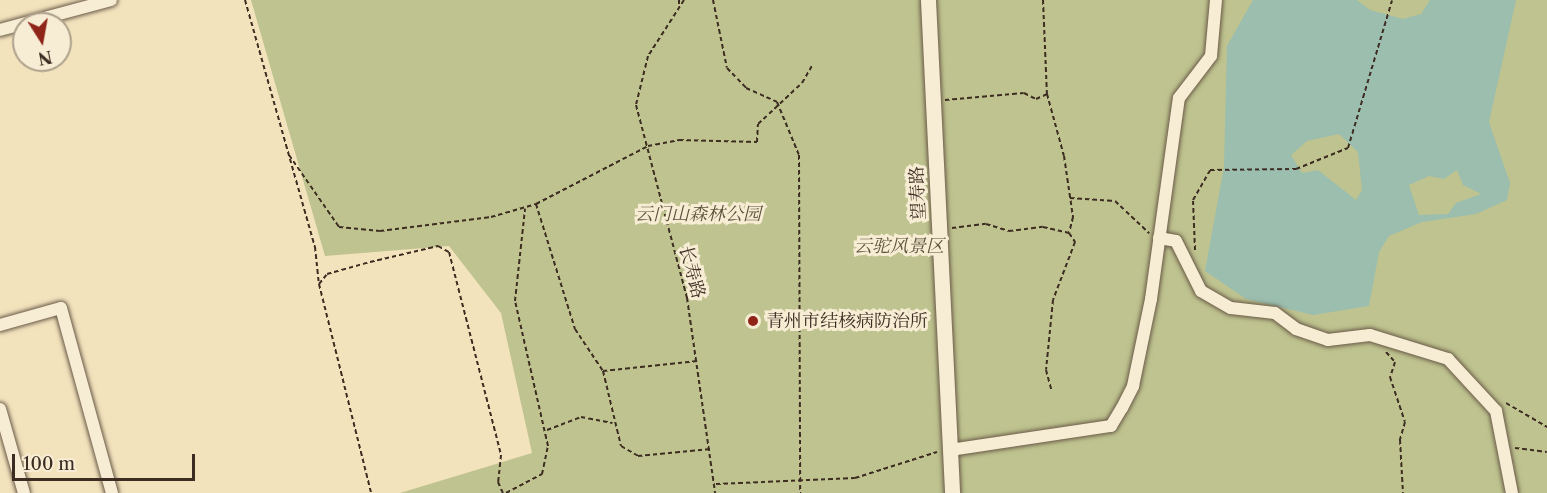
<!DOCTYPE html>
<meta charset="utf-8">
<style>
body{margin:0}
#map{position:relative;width:1547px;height:493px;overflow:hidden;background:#f3e3bd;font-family:"Libre Caslon Text","Noto Serif SC",serif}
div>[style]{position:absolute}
.green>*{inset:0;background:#bec38f}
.water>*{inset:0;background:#9bbeaf}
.path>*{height:2px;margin-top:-1px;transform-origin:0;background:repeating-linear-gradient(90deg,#3d2c21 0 4.5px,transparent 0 7.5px)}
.roads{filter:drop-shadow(0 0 2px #6a5a48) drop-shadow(0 0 2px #6a5a48)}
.minor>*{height:12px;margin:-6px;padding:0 6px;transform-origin:6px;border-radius:6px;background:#f7edd4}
.tertiary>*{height:15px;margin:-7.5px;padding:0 7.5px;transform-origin:7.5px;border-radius:7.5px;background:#f7edd4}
.dots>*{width:16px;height:16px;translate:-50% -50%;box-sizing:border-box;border:3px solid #f7edd4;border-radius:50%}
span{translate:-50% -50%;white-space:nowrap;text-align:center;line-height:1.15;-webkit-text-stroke:6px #f7edd4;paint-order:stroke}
.street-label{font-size:18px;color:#3d2c21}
.park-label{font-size:18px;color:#5d523c;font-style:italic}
.poi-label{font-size:18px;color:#3d2c21}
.left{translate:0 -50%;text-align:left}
.north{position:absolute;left:12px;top:12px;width:60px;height:60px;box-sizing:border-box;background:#f7edd4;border:2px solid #ada08c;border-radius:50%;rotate:169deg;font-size:16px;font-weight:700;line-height:24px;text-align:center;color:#3d2c21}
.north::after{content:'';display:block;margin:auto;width:21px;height:27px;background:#8f2418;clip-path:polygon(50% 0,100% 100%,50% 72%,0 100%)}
.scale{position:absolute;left:12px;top:454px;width:183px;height:27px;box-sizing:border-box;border:3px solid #3d2c21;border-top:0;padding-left:8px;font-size:18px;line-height:21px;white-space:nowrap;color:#3d2c21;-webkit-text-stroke:4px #f7edd4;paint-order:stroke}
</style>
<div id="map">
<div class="green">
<i style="clip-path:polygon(251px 0,1547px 0,1547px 493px,400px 493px,532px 453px,501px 313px,449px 246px,325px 256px)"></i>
</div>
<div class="water">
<i style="clip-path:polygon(evenodd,1253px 0,1357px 0,1370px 10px,1403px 19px,1421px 14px,1430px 0,1516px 0,1489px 122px,1510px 183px,1507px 200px,1476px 214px,1422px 222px,1389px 236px,1379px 252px,1369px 306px,1313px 315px,1246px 299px,1205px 271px,1224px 167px,1227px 46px,1253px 0,1339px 134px,1358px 152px,1362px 190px,1356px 200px,1318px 170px,1302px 173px,1291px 155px,1307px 141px,1339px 134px,1253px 0,1457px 170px,1463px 185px,1481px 194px,1456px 203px,1448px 214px,1419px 215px,1409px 185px,1429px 176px,1444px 179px,1457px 170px)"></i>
</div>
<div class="path">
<i style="left:245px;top:0;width:257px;rotate:74.2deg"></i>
<i style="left:315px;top:247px;width:37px;rotate:84deg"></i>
<i style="left:319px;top:284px;width:215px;rotate:76deg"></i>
<i style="left:679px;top:0;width:7px;rotate:90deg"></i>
<i style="left:684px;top:0;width:67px;rotate:122.7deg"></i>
<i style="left:648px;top:56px;width:50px;rotate:103.8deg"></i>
<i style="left:636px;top:105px;width:200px;rotate:75.2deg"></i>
<i style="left:687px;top:298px;width:197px;rotate:81.8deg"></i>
<i style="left:713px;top:0;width:69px;rotate:78.4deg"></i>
<i style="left:727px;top:68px;width:28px;rotate:46deg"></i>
<i style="left:746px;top:88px;width:34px;rotate:24deg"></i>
<i style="left:777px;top:102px;width:57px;rotate:67.5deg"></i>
<i style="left:799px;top:155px;width:338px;rotate:89.8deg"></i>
<i style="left:1043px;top:0;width:94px;rotate:87.6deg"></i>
<i style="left:1047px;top:94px;width:64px;rotate:74.7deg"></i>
<i style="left:1064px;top:156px;width:62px;rotate:81.6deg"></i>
<i style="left:1073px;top:217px;width:16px;rotate:104deg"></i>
<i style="left:1069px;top:233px;width:11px;rotate:56deg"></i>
<i style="left:1075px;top:242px;width:62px;rotate:110.8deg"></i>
<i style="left:1053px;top:300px;width:70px;rotate:95.7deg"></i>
<i style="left:1046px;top:370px;width:20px;rotate:75deg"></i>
<i style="left:945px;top:100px;width:79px;rotate:-5.1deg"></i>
<i style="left:1024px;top:93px;width:13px;rotate:27deg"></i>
<i style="left:1036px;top:99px;width:12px;rotate:-24deg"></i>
<i style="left:289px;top:155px;width:88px;rotate:55.2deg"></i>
<i style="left:339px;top:227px;width:41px;rotate:5.6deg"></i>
<i style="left:380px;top:231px;width:112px;rotate:-7.2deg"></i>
<i style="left:491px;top:217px;width:47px;rotate:-16.1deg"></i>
<i style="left:536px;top:204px;width:126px;rotate:-27.4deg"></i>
<i style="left:648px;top:146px;width:32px;rotate:-11deg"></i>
<i style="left:679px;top:140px;width:78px;rotate:1.5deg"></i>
<i style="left:757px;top:142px;width:18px;rotate:-87deg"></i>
<i style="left:758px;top:124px;width:60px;rotate:-43deg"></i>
<i style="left:802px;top:83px;width:22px;rotate:-60deg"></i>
<i style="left:1070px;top:198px;width:45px;rotate:3.8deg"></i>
<i style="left:1115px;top:201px;width:47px;rotate:43.3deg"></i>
<i style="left:536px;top:204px;width:131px;rotate:72.7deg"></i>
<i style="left:575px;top:329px;width:50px;rotate:56.3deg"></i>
<i style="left:603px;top:371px;width:77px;rotate:76.5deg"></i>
<i style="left:621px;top:446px;width:20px;rotate:30deg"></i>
<i style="left:638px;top:456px;width:73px;rotate:-5.5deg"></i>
<i style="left:952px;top:228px;width:34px;rotate:-7deg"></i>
<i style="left:986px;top:224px;width:24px;rotate:17deg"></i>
<i style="left:1009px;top:231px;width:34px;rotate:-7deg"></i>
<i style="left:1043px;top:227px;width:27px;rotate:13deg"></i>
<i style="left:1195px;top:250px;width:50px;rotate:-92.3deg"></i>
<i style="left:1193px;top:200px;width:34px;rotate:-60deg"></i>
<i style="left:1210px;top:170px;width:86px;rotate:-0.7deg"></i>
<i style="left:1296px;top:169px;width:56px;rotate:-22deg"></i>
<i style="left:1348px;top:148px;width:154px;rotate:-73.4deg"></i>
<i style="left:319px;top:284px;width:13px;rotate:-51deg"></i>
<i style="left:327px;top:274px;width:45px;rotate:-15.6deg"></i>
<i style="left:370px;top:262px;width:70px;rotate:-13.2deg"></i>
<i style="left:438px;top:246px;width:13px;rotate:29deg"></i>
<i style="left:449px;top:252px;width:210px;rotate:75.6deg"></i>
<i style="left:501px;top:455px;width:27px;rotate:96deg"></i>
<i style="left:498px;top:482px;width:12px;rotate:66deg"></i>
<i style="left:1386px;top:352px;width:13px;rotate:48deg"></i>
<i style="left:1395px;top:362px;width:16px;rotate:108deg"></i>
<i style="left:1390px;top:377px;width:47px;rotate:71.6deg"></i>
<i style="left:1405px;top:422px;width:19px;rotate:106deg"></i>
<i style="left:1400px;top:440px;width:53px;rotate:86.8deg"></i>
<i style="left:603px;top:371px;width:95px;rotate:-6.1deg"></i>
<i style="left:1506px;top:403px;width:48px;rotate:30.3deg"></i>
<i style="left:547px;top:430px;width:36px;rotate:-21deg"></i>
<i style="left:581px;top:417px;width:32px;rotate:11deg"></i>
<i style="left:1515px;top:448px;width:32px;rotate:7deg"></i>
<i style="left:716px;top:484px;width:139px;rotate:-2.5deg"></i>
<i style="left:855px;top:478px;width:86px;rotate:-17.6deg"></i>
<i style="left:506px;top:493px;width:41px;rotate:-27.8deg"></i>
<i style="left:542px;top:474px;width:29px;rotate:-78deg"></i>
<i style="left:548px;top:446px;width:149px;rotate:-102.8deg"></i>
<i style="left:515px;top:301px;width:93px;rotate:-83.8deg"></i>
</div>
<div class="roads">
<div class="minor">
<i style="left:0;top:30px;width:115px;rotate:-15.1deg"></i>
<i style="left:1159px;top:238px;width:17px;rotate:10deg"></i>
<i style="left:1176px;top:241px;width:56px;rotate:63.4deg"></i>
<i style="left:1201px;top:291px;width:34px;rotate:30deg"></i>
<i style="left:1231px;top:308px;width:44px;rotate:6.5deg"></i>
<i style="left:1275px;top:313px;width:26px;rotate:37deg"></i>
<i style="left:1296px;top:329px;width:34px;rotate:19deg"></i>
<i style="left:1328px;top:340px;width:42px;rotate:-6.8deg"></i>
<i style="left:1370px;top:335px;width:82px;rotate:17.1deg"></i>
<i style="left:1448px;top:359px;width:71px;rotate:47.3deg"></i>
<i style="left:1496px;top:411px;width:84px;rotate:79deg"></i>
<i style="left:0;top:325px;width:63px;rotate:-15.6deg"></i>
<i style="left:61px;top:308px;width:192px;rotate:74.6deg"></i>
<i style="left:0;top:409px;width:87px;rotate:74.1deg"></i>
<i style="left:950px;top:450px;width:163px;rotate:-8.5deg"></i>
<i style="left:1111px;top:426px;width:21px;rotate:-59deg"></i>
<i style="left:1122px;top:408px;width:25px;rotate:-63deg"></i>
<i style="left:1133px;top:386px;width:89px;rotate:-78.3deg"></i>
<i style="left:1151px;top:299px;width:203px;rotate:-82.1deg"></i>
<i style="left:1179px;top:98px;width:53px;rotate:-52.7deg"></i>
<i style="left:1211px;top:56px;width:56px;rotate:-84.9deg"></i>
</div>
<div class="tertiary">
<i style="left:928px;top:0;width:494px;rotate:87.2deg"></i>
</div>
</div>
<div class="dots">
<i style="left:753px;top:321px;background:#8f2418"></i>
</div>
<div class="street-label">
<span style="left:918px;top:193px;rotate:-93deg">望寿路</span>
<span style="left:692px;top:272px;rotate:75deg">长寿路</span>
</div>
<div class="park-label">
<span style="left:698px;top:214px">云门山森林公园</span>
<span style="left:899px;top:246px">云驼风景区</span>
</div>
<div class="poi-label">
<span class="left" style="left:766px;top:321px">青州市结核病防治所</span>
</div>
<div class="north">N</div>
<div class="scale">100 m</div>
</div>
